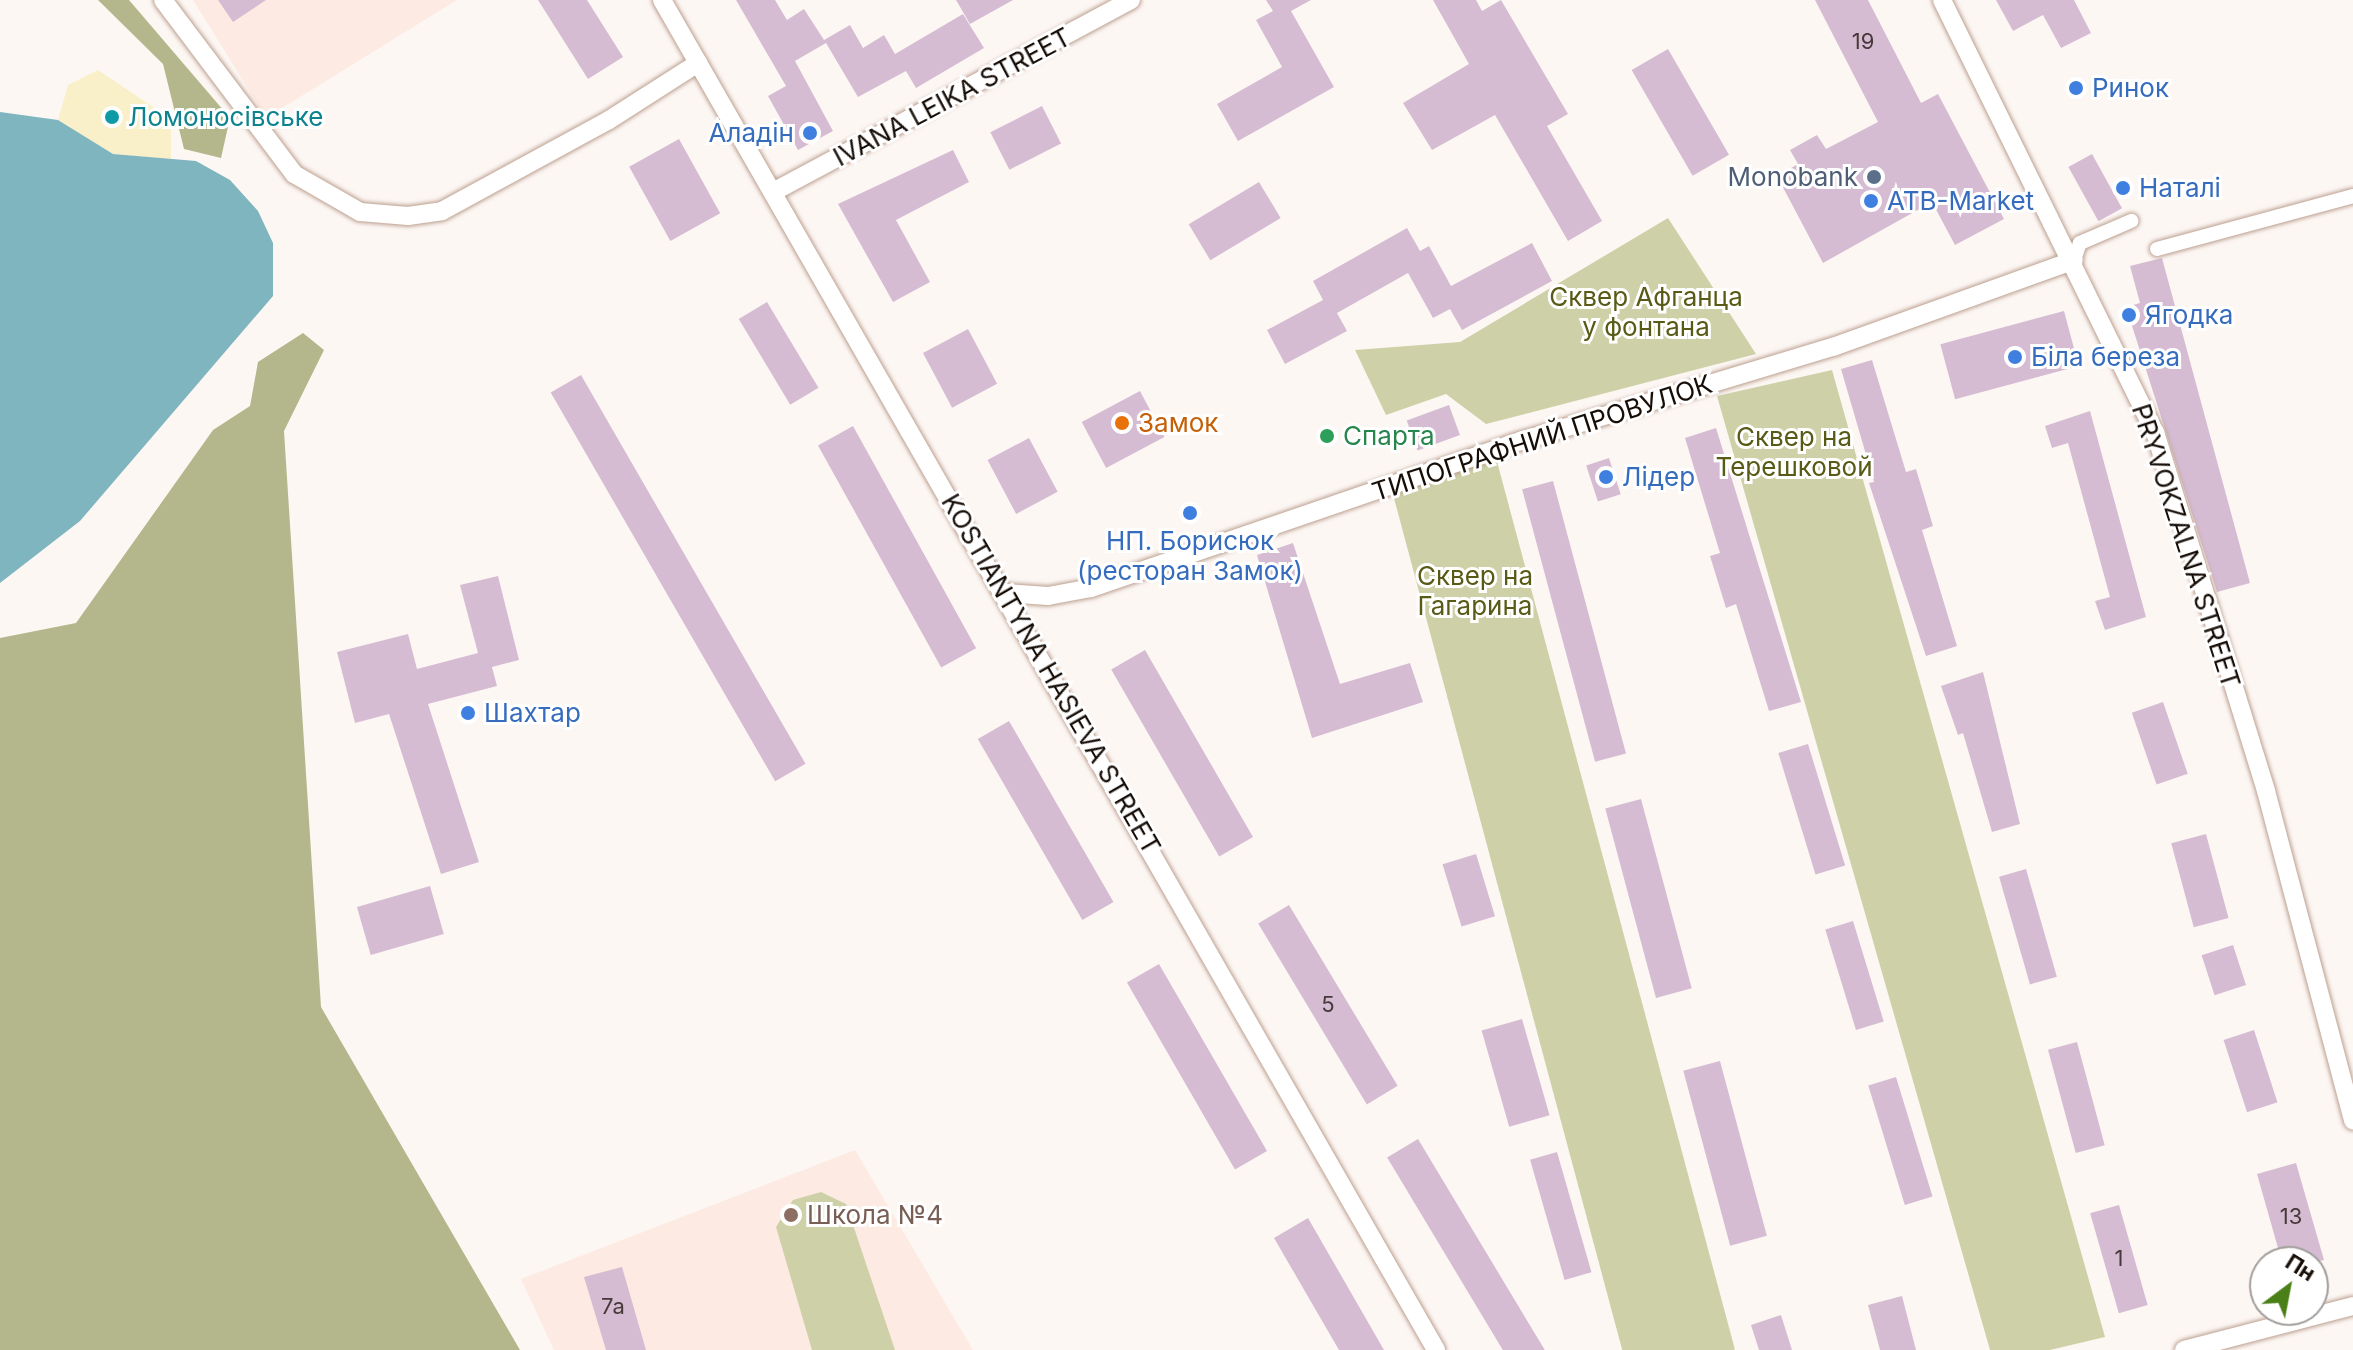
<!DOCTYPE html>
<meta charset="utf-8">
<style>
body{margin:0}
#map{position:relative;width:2353px;height:1350px;overflow:hidden;background:#fdf7f4;font-family:Inter,sans-serif}
div>[style]{position:absolute}
.education>*{inset:0;background:#fdeae2}
.green>*{inset:0;background:#ced1a7;transform-origin:0 0}
.forest>*{inset:0;background:#b4b78c}
.sand>*{inset:0;background:#f9efc9}
.water>*{inset:0;background:#7eb5be}
.building>*{inset:0;background:#d5bcd2;transform-origin:0 0}
.roads{filter:drop-shadow(0 0 2px #bca090) drop-shadow(0 0 2px #bca090)}
.pedestrian>*{height:14px;margin:-7px;padding:0 7px;transform-origin:7px;border-radius:7px;background:#fff}
.minor>*{height:18px;margin:-9px;padding:0 9px;transform-origin:9px;border-radius:9px;background:#fff}
.dots>*{width:22px;height:22px;translate:-50% -50%;box-sizing:border-box;border:4px solid #fff;border-radius:50%}
span{translate:-50% -50%;white-space:nowrap;text-align:center;line-height:1.15;-webkit-text-stroke:6px #fff;paint-order:stroke}
.number-label{font-size:22px;color:#46393a}
.number-label span{-webkit-text-stroke-width:0}
.shop-label{font-size:26px;color:#366cbe}
.left{translate:0 -50%;text-align:left}
.right{translate:-100% -50%;text-align:right}
.street-label{font-size:26px;color:#160d07}
.culture-label{font-size:26px;color:#0d838f}
.service-label{font-size:26px;color:#4e5e75}
.park-label{font-size:26px;color:#585a15}
.food-label{font-size:26px;color:#c56008}
.leisure-label{font-size:26px;color:#27864d}
.education-label{font-size:26px;color:#785e54}
.north{position:absolute;left:2249px;top:1246px;width:80px;height:80px;box-sizing:border-box;background:#fff;border:2px solid #a29e9c;border-radius:50%;rotate:32deg;font-size:22px;font-weight:700;line-height:32px;text-align:center;color:#160d07}
.north::after{content:'';display:block;margin:auto;width:28px;height:36px;background:#4a8017;clip-path:polygon(50% 0,100% 100%,50% 72%,0 100%)}
</style>
<div id="map">
<div class="education">
<i style="clip-path:polygon(193px 0,457px 0,266px 118px)"></i>
<i style="clip-path:polygon(855px 1150px,973px 1350px,554px 1350px,521px 1279px)"></i>
</div>
<div class="green">
<i style="clip-path:polygon(1668px 218px,1756px 354px,1486px 424px,1446px 394px,1386px 415px,1355px 350px,1460px 342px)"></i>
<i style="clip-path:polygon(1832px 370px,2105px 1337px,2050px 1350px,1990px 1350px,1717px 396px)"></i>
<i style="left:1495px;top:454px;width:927px;height:109px;rotate:75deg"></i>
<i style="clip-path:polygon(821px 1192px,846px 1204px,895px 1350px,812px 1350px,776px 1227px,793px 1200px)"></i>
</div>
<div class="forest">
<i style="clip-path:polygon(98px 0,129px 0,230px 118px,221px 158px,184px 149px,163px 64px)"></i>
<i style="clip-path:polygon(303px 333px,324px 350px,284px 431px,321px 1007px,520px 1350px,0 1350px,0 638px,76px 623px,213px 430px,250px 406px,258px 362px)"></i>
</div>
<div class="sand">
<i style="clip-path:polygon(98px 70px,162px 113px,171px 131px,171px 159px,113px 154px,58px 120px,68px 85px)"></i>
</div>
<div class="water">
<i style="clip-path:polygon(0 112px,58px 120px,113px 154px,196px 161px,230px 180px,258px 211px,273px 243px,273px 296px,80px 521px,0 583px)"></i>
</div>
<div class="building">
<i style="clip-path:polygon(218px 0,266px 0,233px 22px)"></i>
<i style="clip-path:polygon(538px 0,587px 0,623px 57px,588px 79px)"></i>
<i style="clip-path:polygon(736px 0,775px 0,787px 20px,804px 9px,824px 40px,850px 25px,863px 48px,884px 35px,895px 54px,963px 14px,984px 48px,916px 88px,906px 71px,858px 97px,826px 43px,795px 61px,833px 131px,798px 150px,768px 96px,786px 86px)"></i>
<i style="clip-path:polygon(956px 0,1013px 0,970px 24px)"></i>
<i style="clip-path:polygon(1266px 0,1311px 0,1291px 11px,1334px 87px,1238px 141px,1217px 104px,1282px 67px,1256px 20px,1273px 11px)"></i>
<i style="clip-path:polygon(1433px 0,1476px 0,1482px 11px,1501px 0,1568px 114px,1547px 126px,1602px 221px,1568px 241px,1495px 115px,1432px 150px,1403px 103px,1469px 64px)"></i>
<i style="clip-path:polygon(1815px 0,1868px 0,1921px 103px,1938px 94px,2004px 219px,1955px 245px,1932px 202px,1823px 263px,1777px 176px,1798px 164px,1790px 150px,1817px 135px,1826px 149px,1878px 122px)"></i>
<i style="clip-path:polygon(1996px 0,2074px 0,2091px 33px,2061px 48px,2043px 15px,2013px 31px)"></i>
<i style="left:1668px;top:49px;width:122px;height:42px;rotate:60deg"></i>
<i style="left:1042px;top:106px;width:42px;height:58px;rotate:63deg"></i>
<i style="left:679px;top:139px;width:85px;height:57px;rotate:61deg"></i>
<i style="clip-path:polygon(953px 150px,969px 182px,896px 220px,930px 282px,893px 302px,838px 204px)"></i>
<i style="left:2092px;top:154px;width:62px;height:27px;rotate:61deg"></i>
<i style="left:1259px;top:182px;width:42px;height:82px;rotate:59deg"></i>
<i style="clip-path:polygon(1407px 228px,1420px 251px,1429px 246px,1451px 286px,1532px 243px,1552px 281px,1462px 330px,1450px 309px,1433px 318px,1408px 273px,1337px 313px,1347px 331px,1285px 364px,1267px 330px,1323px 300px,1313px 281px)"></i>
<i style="clip-path:polygon(2162px 258px,2250px 583px,2217px 592px,2126px 307px,2140px 303px,2130px 266px)"></i>
<i style="left:767px;top:302px;width:100px;height:33px;rotate:59deg"></i>
<i style="left:2064px;top:311px;width:57px;height:128px;rotate:75deg"></i>
<i style="left:968px;top:329px;width:62px;height:51px;rotate:62deg"></i>
<i style="clip-path:polygon(1872px 360px,1906px 472px,1916px 469px,1933px 526px,1922px 530px,1957px 646px,1926px 656px,1869px 483px,1874px 482px,1841px 369px)"></i>
<i style="left:581px;top:375px;width:449px;height:35px;rotate:60deg"></i>
<i style="left:1140px;top:391px;width:52px;height:66px;rotate:62deg"></i>
<i style="left:1449px;top:405px;width:32px;height:45px;rotate:70deg"></i>
<i style="clip-path:polygon(2090px 411px,2146px 617px,2105px 630px,2095px 601px,2110px 597px,2068px 443px,2052px 448px,2045px 426px)"></i>
<i style="left:853px;top:426px;width:254px;height:40px;rotate:61deg"></i>
<i style="clip-path:polygon(1716px 428px,1801px 702px,1769px 711px,1736px 604px,1726px 608px,1710px 556px,1720px 553px,1685px 438px)"></i>
<i style="left:1029px;top:438px;width:61px;height:47px;rotate:62deg"></i>
<i style="left:1609px;top:458px;width:38px;height:24px;rotate:72deg"></i>
<i style="left:1553px;top:481px;width:282px;height:32px;rotate:75deg"></i>
<i style="clip-path:polygon(1293px 543px,1340px 684px,1410px 663px,1423px 702px,1312px 738px,1257px 555px)"></i>
<i style="clip-path:polygon(498px 576px,519px 660px,492px 667px,497px 686px,428px 704px,479px 862px,441px 874px,389px 714px,355px 723px,337px 652px,408px 634px,417px 669px,478px 653px,460px 585px)"></i>
<i style="left:1145px;top:650px;width:216px;height:39px;rotate:60deg"></i>
<i style="clip-path:polygon(1983px 672px,2020px 824px,1992px 832px,1963px 733px,1958px 735px,1941px 686px)"></i>
<i style="left:2163px;top:702px;width:76px;height:33px;rotate:71deg"></i>
<i style="left:1009px;top:721px;width:209px;height:36px;rotate:60deg"></i>
<i style="left:1808px;top:744px;width:127px;height:31px;rotate:73deg"></i>
<i style="left:1641px;top:799px;width:196px;height:37px;rotate:75deg"></i>
<i style="left:2206px;top:834px;width:87px;height:36px;rotate:75deg"></i>
<i style="left:1476px;top:854px;width:65px;height:35px;rotate:73deg"></i>
<i style="left:2026px;top:869px;width:112px;height:28px;rotate:74deg"></i>
<i style="left:430px;top:886px;width:50px;height:76px;rotate:74deg"></i>
<i style="left:1289px;top:905px;width:211px;height:36px;rotate:59deg"></i>
<i style="left:1853px;top:921px;width:105px;height:29px;rotate:73deg"></i>
<i style="left:2233px;top:945px;width:42px;height:33px;rotate:72deg"></i>
<i style="left:1159px;top:964px;width:216px;height:37px;rotate:60deg"></i>
<i style="left:1522px;top:1019px;width:100px;height:42px;rotate:74deg"></i>
<i style="left:2254px;top:1030px;width:76px;height:32px;rotate:72deg"></i>
<i style="left:2077px;top:1042px;width:107px;height:30px;rotate:75deg"></i>
<i style="left:1720px;top:1061px;width:181px;height:38px;rotate:75deg"></i>
<i style="left:1896px;top:1077px;width:125px;height:29px;rotate:73deg"></i>
<i style="left:1418px;top:1139px;width:246px;height:36px;rotate:59deg"></i>
<i style="left:1557px;top:1152px;width:125px;height:28px;rotate:74deg"></i>
<i style="clip-path:polygon(2296px 1163px,2324px 1260px,2316px 1262px,2282px 1262px,2257px 1174px)"></i>
<i style="left:2119px;top:1205px;width:104px;height:30px;rotate:74deg"></i>
<i style="clip-path:polygon(1308px 1218px,1384px 1350px,1339px 1350px,1274px 1238px)"></i>
<i style="clip-path:polygon(622px 1267px,646px 1350px,606px 1350px,584px 1277px)"></i>
<i style="clip-path:polygon(1902px 1296px,1916px 1350px,1880px 1350px,1868px 1305px)"></i>
<i style="clip-path:polygon(1781px 1315px,1792px 1350px,1759px 1350px,1751px 1325px)"></i>
</div>
<div class="roads">
<div class="pedestrian">
<i style="left:2157px;top:249px;width:203px;rotate:-15.1deg"></i>
<i style="left:2074px;top:260px;width:18px;rotate:-71deg"></i>
<i style="left:2080px;top:243px;width:56px;rotate:-23.3deg"></i>
</div>
<div class="minor">
<i style="left:163px;top:0;width:218px;rotate:53deg"></i>
<i style="left:294px;top:174px;width:76px;rotate:29.9deg"></i>
<i style="left:360px;top:212px;width:48px;rotate:4.8deg"></i>
<i style="left:408px;top:216px;width:34px;rotate:-8deg"></i>
<i style="left:442px;top:211px;width:190px;rotate:-28.6deg"></i>
<i style="left:609px;top:120px;width:106px;rotate:-32.6deg"></i>
<i style="left:662px;top:0;width:1556px;rotate:60.17deg"></i>
<i style="left:1942px;top:0;width:482px;rotate:63.8deg"></i>
<i style="left:2155px;top:432px;width:376px;rotate:72.8deg"></i>
<i style="left:2266px;top:791px;width:341px;rotate:75.2deg"></i>
<i style="left:773px;top:192px;width:406px;rotate:-28.2deg"></i>
<i style="left:1005px;top:593px;width:43px;rotate:4deg"></i>
<i style="left:1048px;top:596px;width:44px;rotate:-10.5deg"></i>
<i style="left:1091px;top:588px;width:454px;rotate:-18.9deg"></i>
<i style="left:1521px;top:441px;width:326px;rotate:-16.8deg"></i>
<i style="left:1833px;top:347px;width:256px;rotate:-19.8deg"></i>
<i style="left:2184px;top:1350px;width:175px;rotate:-14.6deg"></i>
</div>
</div>
<div class="dots">
<i style="left:2076px;top:88px;background:#3f7fe0"></i>
<i style="left:112px;top:117px;background:#0f9aa8"></i>
<i style="left:810px;top:133px;background:#3f7fe0"></i>
<i style="left:1874px;top:177px;background:#5c6f8a"></i>
<i style="left:2123px;top:188px;background:#3f7fe0"></i>
<i style="left:1871px;top:201px;background:#3f7fe0"></i>
<i style="left:2129px;top:315px;background:#3f7fe0"></i>
<i style="left:2015px;top:357px;background:#3f7fe0"></i>
<i style="left:1122px;top:423px;background:#e8710a"></i>
<i style="left:1327px;top:436px;background:#2e9e5b"></i>
<i style="left:1606px;top:477px;background:#3f7fe0"></i>
<i style="left:1190px;top:513px;background:#3f7fe0"></i>
<i style="left:468px;top:713px;background:#3f7fe0"></i>
<i style="left:791px;top:1215px;background:#8d6e63"></i>
</div>
<div class="number-label">
<span style="left:1863px;top:42px">19</span>
<span style="left:1328px;top:1005px">5</span>
<span style="left:2291px;top:1217px">13</span>
<span style="left:2119px;top:1259px">1</span>
<span style="left:613px;top:1307px">7а</span>
</div>
<div class="shop-label">
<span class="left" style="left:2092px;top:88px">Ринок</span>
<span class="right" style="left:794px;top:133px">Аладін</span>
<span class="left" style="left:2139px;top:188px">Наталі</span>
<span class="left" style="left:1887px;top:201px">ATB-Market</span>
<span class="left" style="left:2145px;top:315px">Ягодка</span>
<span class="left" style="left:2031px;top:357px">Біла береза</span>
<span class="left" style="left:1622px;top:477px">Лідер</span>
<span style="left:1190px;top:556px">НП. Борисюк<br>(ресторан Замок)</span>
<span class="left" style="left:484px;top:713px">Шахтар</span>
</div>
<div class="street-label">
<span style="left:952px;top:97px;rotate:-28deg">IVANA LEIKA STREET</span>
<span style="left:1542px;top:438px;rotate:-18deg">ТИПОГРАФНИЙ ПРОВУЛОК</span>
<span style="left:2186px;top:546px;rotate:72deg">PRYVOKZALNA STREET</span>
<span style="left:1051px;top:674px;rotate:60deg">KOSTIANTYNA HASIEVA STREET</span>
</div>
<div class="culture-label">
<span class="left" style="left:128px;top:117px">Ломоносівське</span>
</div>
<div class="service-label">
<span class="right" style="left:1858px;top:177px">Monobank</span>
</div>
<div class="park-label">
<span style="left:1646px;top:312px">Сквер Афганца<br>у фонтана</span>
<span style="left:1794px;top:452px">Сквер на<br>Терешковой</span>
<span style="left:1475px;top:591px">Сквер на<br>Гагарина</span>
</div>
<div class="food-label">
<span class="left" style="left:1138px;top:423px">Замок</span>
</div>
<div class="leisure-label">
<span class="left" style="left:1343px;top:436px">Спарта</span>
</div>
<div class="education-label">
<span class="left" style="left:807px;top:1215px">Школа №4</span>
</div>
<div class="north">Пн</div>
</div>
